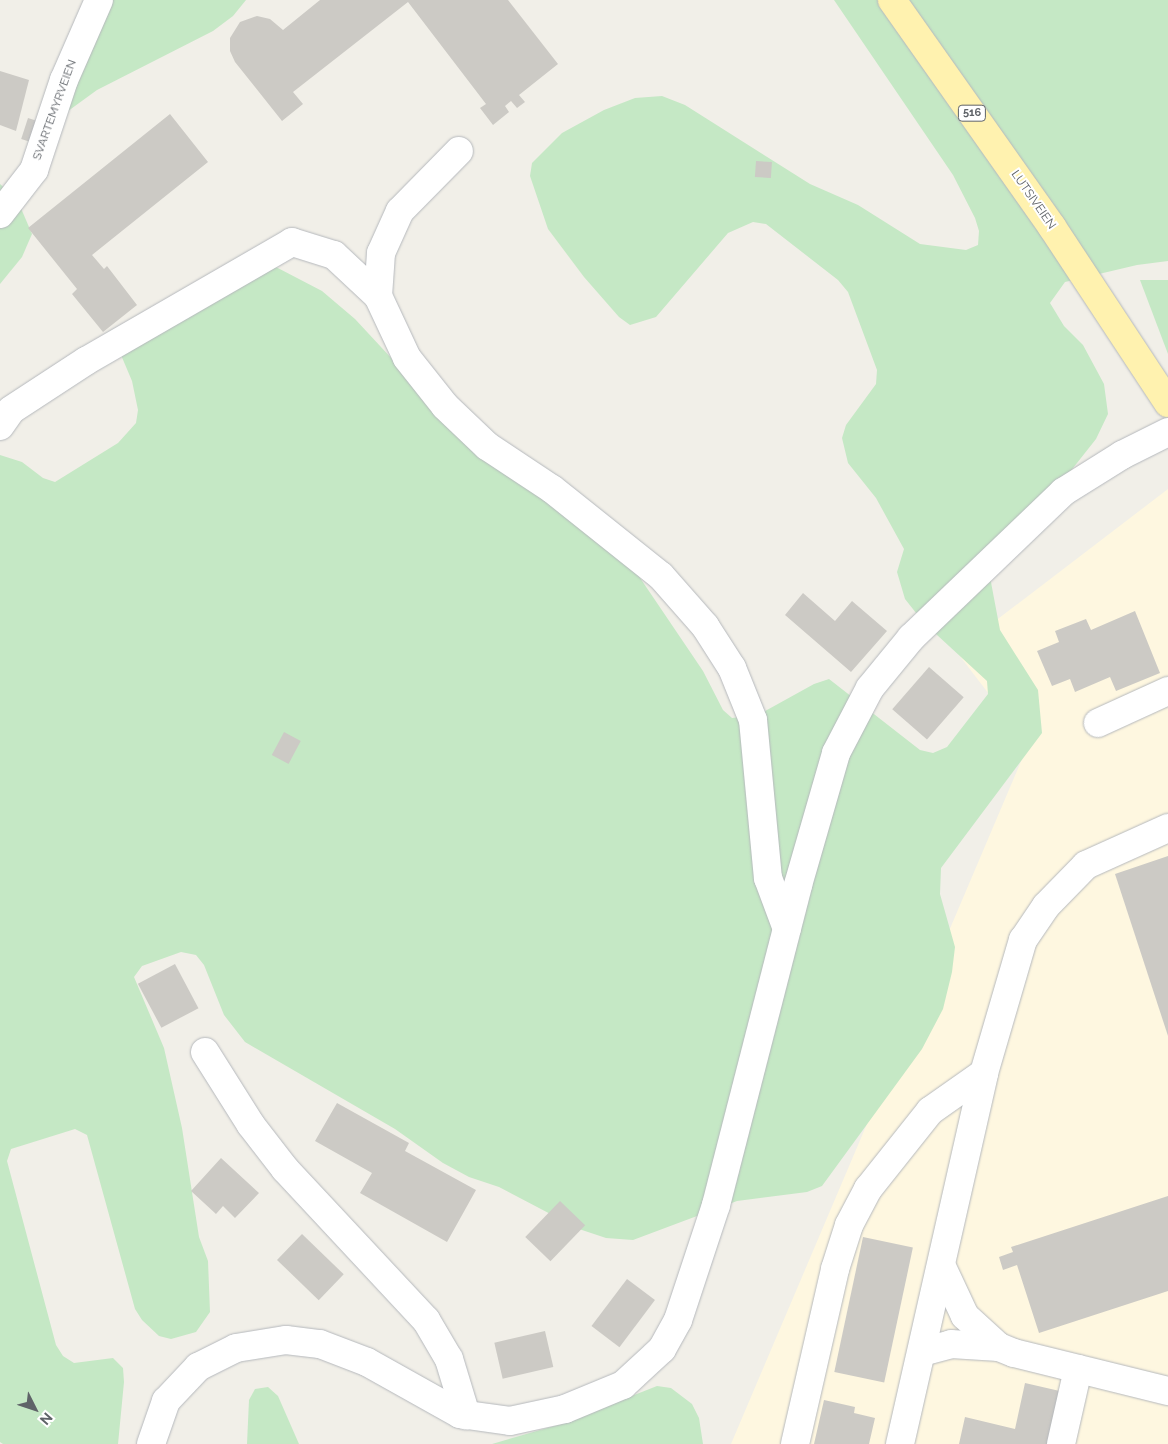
<!DOCTYPE html>
<style>
body{margin:0}
#map{position:relative;width:1168px;height:1444px;overflow:hidden;background:#f1efe8;font-family:Raleway,sans-serif}
div>[style]{position:absolute}
.commercial>*{inset:0;background:#fef7e0}
.green>*{inset:0;background:#c5e8c5}
.building>*{inset:0;background:#cccac5;transform-origin:0 0}
.roads{filter:drop-shadow(0 0 1px #b5b8bc) drop-shadow(0 0 1px #b5b8bc)}
.minor>*{height:28px;margin:-14px;padding:0 14px;transform-origin:14px;border-radius:14px;background:#fff}
.major>*{height:28px;margin:-14px;padding:0 14px;transform-origin:14px;border-radius:14px;background:#fff2af}
span{translate:-50% -50%;white-space:nowrap;text-align:center;line-height:1.15;-webkit-text-stroke:4px #fff;paint-order:stroke}
.shield-label span{padding:1px 4px;background:#fff;border:1px solid;border-radius:4px;-webkit-text-stroke-width:0}
.shield-label{font-size:11px;color:#5f6368;font-weight:700}
.street-label{font-size:12px;color:#5f6368}
.north{position:absolute;left:10px;top:1384px;width:50px;height:50px;-webkit-text-stroke:4px #fff;paint-order:stroke;rotate:131deg;font-size:14px;font-weight:700;line-height:20px;text-align:center;color:#5f6368}
.north::after{content:'';display:block;margin:auto;width:18px;height:22px;background:#5f6368;clip-path:polygon(50% 0,100% 100%,50% 72%,0 100%)}
</style>
<div id="map">
<div class="commercial">
<i style="clip-path:polygon(1168px 489px,1168px 1444px,731px 1444px,1028px 745px,956px 651px)"></i>
</div>
<div class="green">
<i style="clip-path:polygon(101px 0,246px 0,233px 16px,213px 31px,97px 90px,64px 114px)"></i>
<i style="clip-path:polygon(834px 0,1168px 0,1168px 261px,1137px 265px,1065px 282px,1050px 303px,1064px 326px,1083px 345px,1104px 384px,1108px 414px,1096px 439px,1005px 554px,990px 577px,1000px 630px,1038px 690px,1042px 733px,941px 868px,940px 894px,955px 947px,952px 972px,943px 1009px,922px 1049px,822px 1186px,807px 1192px,737px 1201px,633px 1240px,606px 1238px,579px 1229px,499px 1187px,469px 1177px,443px 1163px,395px 1129px,245px 1042px,224px 1015px,204px 965px,196px 955px,181px 952px,142px 966px,134px 977px,164px 1048px,182px 1128px,199px 1237px,208px 1261px,210px 1312px,196px 1332px,171px 1339px,159px 1336px,142px 1320px,135px 1309px,87px 1135px,75px 1129px,11px 1149px,7px 1161px,56px 1345px,63px 1356px,74px 1363px,113px 1358px,123px 1368px,124px 1382px,118px 1444px,3px 1444px,0 1442px,0 455px,22px 462px,43px 478px,55px 482px,118px 443px,136px 423px,138px 410px,132px 381px,121px 355px,274px 266px,322px 291px,355px 319px,407px 375px,632px 566px,703px 671px,723px 710px,732px 718px,758px 715px,814px 684px,829px 679px,920px 750px,933px 753px,947px 747px,988px 694px,987px 681px,924px 623px,905px 599px,897px 572px,904px 549px,876px 498px,848px 463px,842px 438px,846px 425px,876px 384px,877px 370px,848px 292px,838px 280px,766px 224px,753px 222px,728px 233px,656px 317px,630px 325px,619px 317px,584px 277px,548px 229px,530px 176px,532px 163px,562px 133px,604px 110px,635px 98px,662px 96px,685px 105px,810px 184px,858px 205px,920px 244px,966px 250px,978px 245px,979px 231px,975px 218px,953px 175px)"></i>
<i style="clip-path:polygon(0 184px,17px 199px,32px 234px,22px 257px,0 284px)"></i>
<i style="clip-path:polygon(1140px 280px,1168px 280px,1168px 354px)"></i>
<i style="clip-path:polygon(657px 1386px,671px 1388px,692px 1404px,699px 1418px,703px 1444px,492px 1444px,561px 1424px)"></i>
<i style="clip-path:polygon(268px 1387px,278px 1396px,299px 1444px,247px 1444px,249px 1400px,255px 1389px)"></i>
</div>
<div class="building">
<i style="clip-path:polygon(320px 0,508px 0,558px 64px,519px 95px,525px 102px,517px 108px,511px 101px,505px 106px,509px 112px,493px 125px,480px 108px,486px 104px,408px 2px,293px 92px,303px 104px,282px 121px,235px 62px,230px 51px,230px 38px,240px 22px,257px 16px,270px 19px,283px 30px)"></i>
<i style="clip-path:polygon(0 71px,29px 80px,16px 131px,0 125px)"></i>
<i style="clip-path:polygon(170px 114px,208px 162px,92px 255px,104px 269px,107px 266px,137px 305px,103px 332px,72px 294px,77px 289px,28px 228px)"></i>
<i style="left:28px;top:118px;width:13px;height:22px;rotate:18deg"></i>
<i style="left:756px;top:161px;width:16px;height:16px;rotate:4deg"></i>
<i style="clip-path:polygon(803px 593px,835px 621px,852px 601px,887px 631px,851px 672px,785px 615px)"></i>
<i style="clip-path:polygon(1135px 611px,1160px 673px,1116px 691px,1110px 677px,1075px 692px,1070px 679px,1052px 686px,1037px 651px,1059px 642px,1055px 631px,1086px 619px,1091px 630px)"></i>
<i style="left:929px;top:667px;width:46px;height:56px;rotate:41deg"></i>
<i style="left:284px;top:732px;width:19px;height:26px;rotate:28deg"></i>
<i style="clip-path:polygon(1168px 856px,1168px 1036px,1115px 874px)"></i>
<i style="left:175px;top:964px;width:50px;height:42px;rotate:62deg"></i>
<i style="clip-path:polygon(337px 1103px,409px 1143px,405px 1151px,476px 1190px,447px 1242px,360px 1193px,372px 1173px,315px 1141px)"></i>
<i style="clip-path:polygon(221px 1158px,259px 1193px,235px 1218px,223px 1206px,216px 1214px,191px 1191px)"></i>
<i style="clip-path:polygon(1168px 1196px,1168px 1291px,1039px 1333px,1017px 1265px,1003px 1270px,999px 1257px,1013px 1252px,1011px 1247px)"></i>
<i style="left:560px;top:1201px;width:35px;height:50px;rotate:44deg"></i>
<i style="left:302px;top:1234px;width:58px;height:36px;rotate:44deg"></i>
<i style="left:863px;top:1237px;width:51px;height:138px;rotate:12deg"></i>
<i style="left:627px;top:1279px;width:35px;height:59px;rotate:37deg"></i>
<i style="left:545px;top:1331px;width:37px;height:52px;rotate:77deg"></i>
<i style="clip-path:polygon(1025px 1383px,1064px 1392px,1052px 1444px,959px 1444px,965px 1417px,1015px 1429px)"></i>
<i style="clip-path:polygon(824px 1400px,855px 1407px,854px 1413px,875px 1418px,869px 1444px,814px 1444px)"></i>
</div>
<div class="roads">
<div class="minor">
<i style="left:0;top:214px;width:56px;rotate:-52.3deg"></i>
<i style="left:34px;top:170px;width:95px;rotate:-71.6deg"></i>
<i style="left:64px;top:80px;width:87px;rotate:-66.4deg"></i>
<i style="left:378px;top:296px;width:43px;rotate:-86deg"></i>
<i style="left:381px;top:253px;width:46px;rotate:-65.7deg"></i>
<i style="left:400px;top:211px;width:84px;rotate:-45.5deg"></i>
<i style="left:0;top:426px;width:19px;rotate:-55deg"></i>
<i style="left:11px;top:410px;width:90px;rotate:-33.2deg"></i>
<i style="left:86px;top:361px;width:238px;rotate:-30deg"></i>
<i style="left:292px;top:242px;width:44px;rotate:17.2deg"></i>
<i style="left:334px;top:255px;width:60px;rotate:43deg"></i>
<i style="left:378px;top:296px;width:68px;rotate:64.9deg"></i>
<i style="left:407px;top:358px;width:61px;rotate:51.6deg"></i>
<i style="left:445px;top:406px;width:58px;rotate:43.6deg"></i>
<i style="left:487px;top:446px;width:78px;rotate:33.5deg"></i>
<i style="left:552px;top:489px;width:139px;rotate:38.6deg"></i>
<i style="left:661px;top:576px;width:67px;rotate:48.7deg"></i>
<i style="left:705px;top:626px;width:50px;rotate:57.3deg"></i>
<i style="left:732px;top:668px;width:56px;rotate:68deg"></i>
<i style="left:753px;top:720px;width:159px;rotate:84.6deg"></i>
<i style="left:768px;top:878px;width:54px;rotate:69.6deg"></i>
<i style="left:1098px;top:723px;width:77px;rotate:-24.6deg"></i>
<i style="left:205px;top:1052px;width:86px;rotate:57.8deg"></i>
<i style="left:251px;top:1125px;width:56px;rotate:52.3deg"></i>
<i style="left:285px;top:1169px;width:207px;rotate:47deg"></i>
<i style="left:426px;top:1320px;width:45px;rotate:59.5deg"></i>
<i style="left:449px;top:1359px;width:59px;rotate:73.1deg"></i>
<i style="left:942px;top:1267px;width:54px;rotate:64.9deg"></i>
<i style="left:965px;top:1316px;width:46px;rotate:42.4deg"></i>
<i style="left:999px;top:1347px;width:16px;rotate:22deg"></i>
<i style="left:1014px;top:1353px;width:159px;rotate:13.9deg"></i>
<i style="left:922px;top:1352px;width:30px;rotate:-15deg"></i>
<i style="left:951px;top:1344px;width:48px;rotate:3.6deg"></i>
<i style="left:151px;top:1444px;width:46px;rotate:-70.8deg"></i>
<i style="left:166px;top:1401px;width:47px;rotate:-46.7deg"></i>
<i style="left:198px;top:1367px;width:42px;rotate:-26.6deg"></i>
<i style="left:236px;top:1348px;width:51px;rotate:-9.1deg"></i>
<i style="left:286px;top:1340px;width:34px;rotate:7deg"></i>
<i style="left:320px;top:1344px;width:50px;rotate:21deg"></i>
<i style="left:367px;top:1362px;width:107px;rotate:29.2deg"></i>
<i style="left:460px;top:1414px;width:50px;rotate:8deg"></i>
<i style="left:510px;top:1421px;width:56px;rotate:-12.3deg"></i>
<i style="left:565px;top:1409px;width:63px;rotate:-22.5deg"></i>
<i style="left:623px;top:1385px;width:53px;rotate:-42.7deg"></i>
<i style="left:662px;top:1349px;width:33px;rotate:-61deg"></i>
<i style="left:678px;top:1320px;width:121px;rotate:-71.7deg"></i>
<i style="left:716px;top:1205px;width:330px;rotate:-75.6deg"></i>
<i style="left:798px;top:885px;width:137px;rotate:-73.9deg"></i>
<i style="left:836px;top:753px;width:73px;rotate:-62.4deg"></i>
<i style="left:870px;top:688px;width:65px;rotate:-50.6deg"></i>
<i style="left:911px;top:638px;width:211px;rotate:-43.8deg"></i>
<i style="left:1063px;top:492px;width:70px;rotate:-32.1deg"></i>
<i style="left:1122px;top:455px;width:51px;rotate:-26.6deg"></i>
<i style="left:795px;top:1444px;width:180px;rotate:-77.1deg"></i>
<i style="left:835px;top:1269px;width:46px;rotate:-72.3deg"></i>
<i style="left:849px;top:1225px;width:41px;rotate:-62.2deg"></i>
<i style="left:868px;top:1189px;width:100px;rotate:-51.5deg"></i>
<i style="left:930px;top:1111px;width:66px;rotate:-35.1deg"></i>
<i style="left:900px;top:1444px;width:380px;rotate:-77.2deg"></i>
<i style="left:984px;top:1073px;width:139px;rotate:-73.7deg"></i>
<i style="left:1023px;top:940px;width:41px;rotate:-55.9deg"></i>
<i style="left:1046px;top:906px;width:57px;rotate:-45.7deg"></i>
<i style="left:1086px;top:865px;width:90px;rotate:-24.3deg"></i>
<i style="left:1061px;top:1444px;width:77px;rotate:-77.2deg"></i>
</div>
<div class="major">
<i style="left:892px;top:0;width:278px;rotate:54.8deg"></i>
<i style="left:1052px;top:227px;width:211px;rotate:56.6deg"></i>
</div>
</div>
<div class="shield-label">
<span style="left:972px;top:113px">516</span>
</div>
<div class="street-label">
<span style="left:55px;top:110px;rotate:-70deg">SVARTEMYRVEIEN</span>
<span style="left:1033px;top:200px;rotate:55deg">LUTSIVEIEN</span>
</div>
<div class="north">N</div>
</div>
